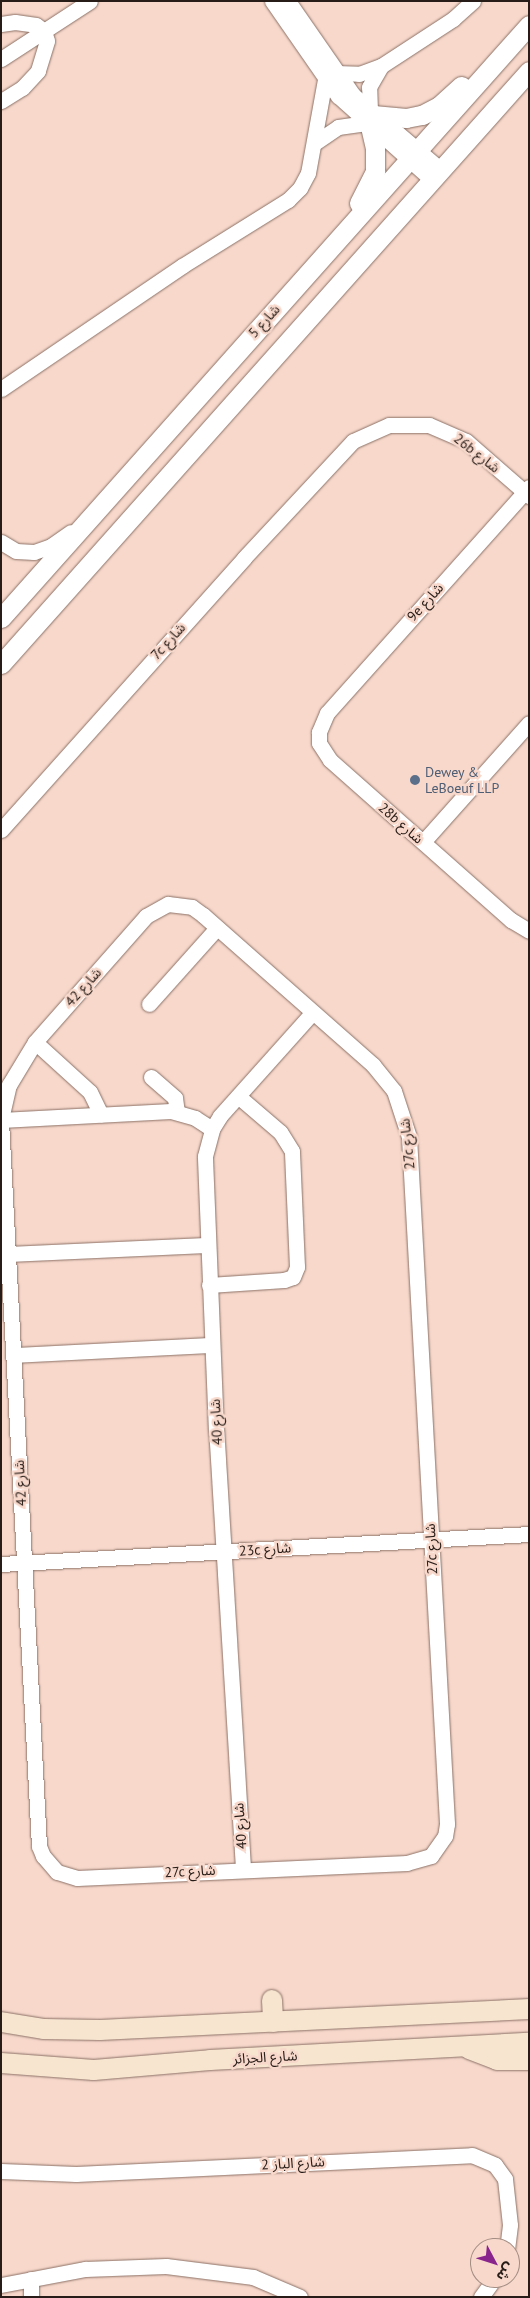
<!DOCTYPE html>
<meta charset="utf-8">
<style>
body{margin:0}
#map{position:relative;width:530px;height:2298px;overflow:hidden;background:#f7d8cb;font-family:"PT Sans","Noto Sans Arabic",sans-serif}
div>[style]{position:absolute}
.roads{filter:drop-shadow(0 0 1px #8c7166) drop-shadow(0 0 1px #8c7166)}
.minor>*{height:15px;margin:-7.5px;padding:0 7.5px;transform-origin:7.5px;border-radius:7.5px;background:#fff}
.tertiary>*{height:19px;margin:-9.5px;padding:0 9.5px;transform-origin:9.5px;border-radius:9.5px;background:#fff}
.secondary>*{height:20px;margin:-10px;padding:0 10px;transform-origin:10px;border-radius:10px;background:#f7e5d0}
.dots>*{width:14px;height:14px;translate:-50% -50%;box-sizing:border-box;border:2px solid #f7d8cb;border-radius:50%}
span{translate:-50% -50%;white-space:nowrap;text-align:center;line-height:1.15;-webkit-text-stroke:5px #f7d8cb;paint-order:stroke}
.street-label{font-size:14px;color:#271c17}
.service-label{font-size:14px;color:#4e5e75}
.left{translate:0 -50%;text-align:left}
.frame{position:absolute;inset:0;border:2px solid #271c17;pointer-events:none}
.north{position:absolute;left:470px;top:2238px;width:50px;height:50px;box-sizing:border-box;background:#f7d8cb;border:1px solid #a48d83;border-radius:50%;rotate:130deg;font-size:14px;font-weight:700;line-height:20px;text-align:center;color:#271c17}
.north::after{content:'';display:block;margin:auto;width:18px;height:22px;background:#89248c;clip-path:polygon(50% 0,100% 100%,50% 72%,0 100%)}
</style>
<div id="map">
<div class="roads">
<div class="minor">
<i style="left:272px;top:1px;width:116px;rotate:55.2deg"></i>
<i style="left:338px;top:96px;width:126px;rotate:41.8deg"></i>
<i style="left:288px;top:1px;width:114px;rotate:55.3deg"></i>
<i style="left:353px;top:95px;width:116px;rotate:40.4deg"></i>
<i style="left:1px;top:24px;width:14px;rotate:-8deg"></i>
<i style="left:15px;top:22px;width:21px;rotate:8deg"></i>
<i style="left:36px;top:25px;width:10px;rotate:37deg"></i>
<i style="left:44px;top:31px;width:10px;rotate:73deg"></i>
<i style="left:47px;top:41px;width:31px;rotate:107deg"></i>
<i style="left:38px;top:71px;width:23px;rotate:133deg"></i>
<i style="left:22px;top:88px;width:25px;rotate:148deg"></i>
<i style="left:1px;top:59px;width:106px;rotate:-33.1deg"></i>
<i style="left:370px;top:111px;width:24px;rotate:-92deg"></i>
<i style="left:369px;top:87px;width:24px;rotate:-60deg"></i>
<i style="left:316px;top:142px;width:27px;rotate:-34deg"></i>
<i style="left:338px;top:127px;width:27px;rotate:-8deg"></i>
<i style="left:1px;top:389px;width:219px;rotate:-34.2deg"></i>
<i style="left:182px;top:266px;width:125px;rotate:-31.9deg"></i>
<i style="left:288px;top:200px;width:17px;rotate:-45deg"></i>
<i style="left:300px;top:188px;width:17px;rotate:-62deg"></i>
<i style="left:308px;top:173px;width:96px;rotate:-79.7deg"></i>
<i style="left:325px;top:79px;width:12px;rotate:-31deg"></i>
<i style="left:335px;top:73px;width:24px;rotate:2deg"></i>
<i style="left:359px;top:74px;width:23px;rotate:-20deg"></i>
<i style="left:381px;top:66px;width:86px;rotate:-33.1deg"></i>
<i style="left:453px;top:19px;width:27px;rotate:-42deg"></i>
<i style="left:529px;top:487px;width:303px;rotate:131.8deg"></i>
<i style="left:327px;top:713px;width:21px;rotate:113deg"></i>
<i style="left:319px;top:732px;width:11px;rotate:90deg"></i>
<i style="left:319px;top:743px;width:20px;rotate:57deg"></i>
<i style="left:330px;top:760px;width:242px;rotate:41.5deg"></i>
<i style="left:511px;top:920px;width:21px;rotate:31deg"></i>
<i style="left:1px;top:542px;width:17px;rotate:31deg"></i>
<i style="left:16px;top:551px;width:18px;rotate:3deg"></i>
<i style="left:34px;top:552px;width:18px;rotate:-19deg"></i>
<i style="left:51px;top:546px;width:24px;rotate:-35deg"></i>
<i style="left:1px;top:830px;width:365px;rotate:-48.2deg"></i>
<i style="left:244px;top:558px;width:160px;rotate:-47deg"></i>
<i style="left:353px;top:441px;width:39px;rotate:-24deg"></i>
<i style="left:389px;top:425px;width:40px"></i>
<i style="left:429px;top:425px;width:40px;rotate:23.4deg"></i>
<i style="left:466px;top:441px;width:84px;rotate:41.1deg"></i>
<i style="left:423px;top:842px;width:159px;rotate:-48.3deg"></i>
<i style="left:149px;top:1004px;width:102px;rotate:-48.2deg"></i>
<i style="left:35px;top:1042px;width:74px;rotate:42.3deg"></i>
<i style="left:90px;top:1092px;width:25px;rotate:64deg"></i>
<i style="left:151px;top:1077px;width:32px;rotate:41deg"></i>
<i style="left:175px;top:1098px;width:14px;rotate:82deg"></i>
<i style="left:1px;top:1119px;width:35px;rotate:-77deg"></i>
<i style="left:9px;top:1085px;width:50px;rotate:-58.8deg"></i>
<i style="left:35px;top:1042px;width:168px;rotate:-48.6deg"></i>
<i style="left:146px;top:916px;width:25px;rotate:-29deg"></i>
<i style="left:168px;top:904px;width:24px;rotate:7deg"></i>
<i style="left:192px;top:907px;width:14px;rotate:36deg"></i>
<i style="left:203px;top:915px;width:227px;rotate:41.4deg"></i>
<i style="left:373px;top:1065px;width:33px;rotate:51deg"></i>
<i style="left:394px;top:1091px;width:48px;rotate:71.9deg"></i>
<i style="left:409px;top:1137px;width:688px;rotate:86.83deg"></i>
<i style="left:447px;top:1824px;width:12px;rotate:99deg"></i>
<i style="left:445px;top:1836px;width:24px;rotate:125deg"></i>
<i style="left:431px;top:1856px;width:25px;rotate:164deg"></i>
<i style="left:407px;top:1863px;width:330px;rotate:177.4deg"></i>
<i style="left:77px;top:1878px;width:21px;rotate:-163deg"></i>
<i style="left:57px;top:1872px;width:21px;rotate:-131deg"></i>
<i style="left:43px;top:1856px;width:11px;rotate:-112deg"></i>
<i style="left:39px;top:1846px;width:726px;rotate:-93deg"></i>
<i style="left:1px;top:1120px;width:170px;rotate:-3deg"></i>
<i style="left:171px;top:1111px;width:25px;rotate:16deg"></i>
<i style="left:195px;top:1118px;width:20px;rotate:33deg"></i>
<i style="left:8px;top:1254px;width:198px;rotate:-2.6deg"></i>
<i style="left:209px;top:1285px;width:75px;rotate:-3.8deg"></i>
<i style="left:284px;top:1280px;width:9px;rotate:-18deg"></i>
<i style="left:293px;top:1277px;width:11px;rotate:-68deg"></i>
<i style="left:297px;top:1267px;width:116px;rotate:-92.5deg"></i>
<i style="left:292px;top:1151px;width:22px;rotate:-122deg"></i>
<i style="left:280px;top:1132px;width:55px;rotate:-139.4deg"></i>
<i style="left:14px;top:1355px;width:198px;rotate:-2.9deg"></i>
<i style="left:1px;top:1564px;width:529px;rotate:-3.25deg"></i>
<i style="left:243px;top:1868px;width:437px;rotate:-93.5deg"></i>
<i style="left:216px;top:1432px;width:276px;rotate:-92.3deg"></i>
<i style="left:205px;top:1156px;width:28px;rotate:-75deg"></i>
<i style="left:212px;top:1129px;width:15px;rotate:-58deg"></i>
<i style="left:220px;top:1116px;width:138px;rotate:-48.2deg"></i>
<i style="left:1px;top:2171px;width:75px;rotate:2.3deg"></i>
<i style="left:76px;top:2174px;width:396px;rotate:-2.7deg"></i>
<i style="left:472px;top:2155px;width:25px;rotate:23deg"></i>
<i style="left:495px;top:2165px;width:17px;rotate:54deg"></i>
<i style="left:505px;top:2179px;width:46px;rotate:83.8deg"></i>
<i style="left:510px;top:2225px;width:23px;rotate:97deg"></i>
<i style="left:31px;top:2279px;width:18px;rotate:90deg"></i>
<i style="left:1px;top:2285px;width:86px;rotate:-10.8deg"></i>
<i style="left:85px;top:2269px;width:81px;rotate:-2.1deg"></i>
<i style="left:166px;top:2266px;width:88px;rotate:7.2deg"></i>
<i style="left:253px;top:2277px;width:51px;rotate:23.1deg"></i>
<i style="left:481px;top:2297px;width:24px;rotate:-54deg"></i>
</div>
<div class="tertiary">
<i style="left:373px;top:115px;width:33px;rotate:5deg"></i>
<i style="left:406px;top:118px;width:16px;rotate:-11deg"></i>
<i style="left:422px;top:115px;width:19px;rotate:-28deg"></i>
<i style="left:439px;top:106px;width:30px;rotate:-42deg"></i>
<i style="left:359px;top:203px;width:36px;rotate:-63deg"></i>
<i style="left:375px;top:171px;width:23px;rotate:-90deg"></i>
<i style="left:375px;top:148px;width:22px;rotate:-103deg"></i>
<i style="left:1px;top:618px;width:794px;rotate:-48.32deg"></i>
<i style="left:1px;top:664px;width:794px;rotate:-48.32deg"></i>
</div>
<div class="secondary">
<i style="left:272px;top:2000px;width:22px;rotate:87deg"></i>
<i style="left:1px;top:2022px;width:44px;rotate:9.2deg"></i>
<i style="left:44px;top:2029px;width:56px;rotate:1deg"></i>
<i style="left:100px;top:2030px;width:430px;rotate:-2.8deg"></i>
<i style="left:469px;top:2049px;width:30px;rotate:21deg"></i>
<i style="left:497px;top:2060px;width:32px"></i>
<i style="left:1px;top:2063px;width:93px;rotate:4.3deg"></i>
<i style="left:94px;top:2070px;width:116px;rotate:-4.9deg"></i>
<i style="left:210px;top:2060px;width:319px;rotate:-3.1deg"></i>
</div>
</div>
<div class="dots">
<i style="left:415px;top:780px;background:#5c6f8a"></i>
</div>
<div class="street-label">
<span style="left:264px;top:321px;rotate:-48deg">شارع 5</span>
<span style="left:477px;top:453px;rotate:38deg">26b شارع</span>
<span style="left:425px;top:602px;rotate:-48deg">9e شارع</span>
<span style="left:168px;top:641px;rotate:-48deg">7c شارع</span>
<span style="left:401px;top:823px;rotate:41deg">28b شارع</span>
<span style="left:83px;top:987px;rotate:-48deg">شارع 42</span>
<span style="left:407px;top:1144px;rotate:-96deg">27c شارع</span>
<span style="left:216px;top:1422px;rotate:-93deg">شارع 40</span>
<span style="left:20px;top:1483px;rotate:-93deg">شارع 42</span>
<span style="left:265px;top:1549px;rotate:-4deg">23c شارع</span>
<span style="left:431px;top:1549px;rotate:-93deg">27c شارع</span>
<span style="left:240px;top:1826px;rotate:-94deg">شارع 40</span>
<span style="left:190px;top:1871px;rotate:-3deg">27c شارع</span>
<span style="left:265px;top:2057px;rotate:-3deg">شارع الجزائر</span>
<span style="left:293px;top:2163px;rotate:-3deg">شارع الباز 2</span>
</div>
<div class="service-label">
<span class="left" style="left:425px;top:780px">Dewey &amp;<br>LeBoeuf LLP</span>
</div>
<div class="frame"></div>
<div class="north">ش</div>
</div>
